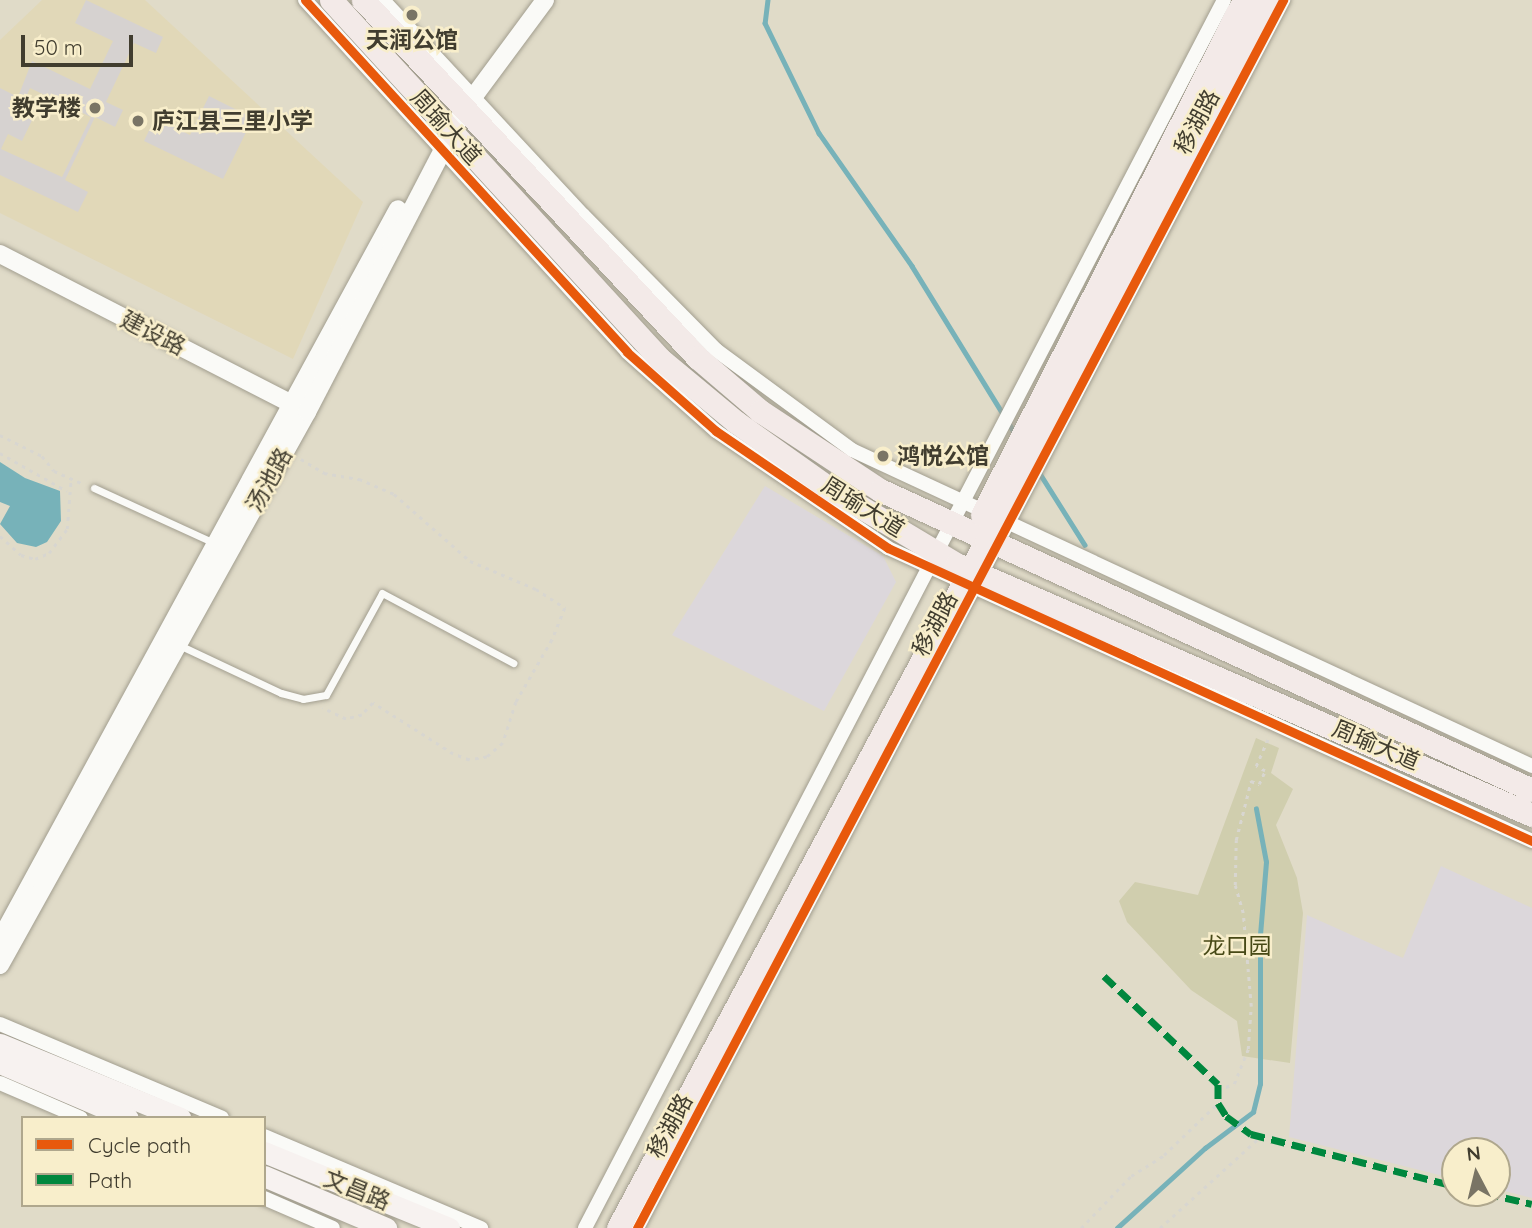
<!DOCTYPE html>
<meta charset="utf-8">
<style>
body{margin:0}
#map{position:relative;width:1532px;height:1228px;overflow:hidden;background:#e0dbc8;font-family:Quicksand,"Noto Sans SC",sans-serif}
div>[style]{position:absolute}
.commercial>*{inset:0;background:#dcd7db}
.built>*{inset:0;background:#e1d8b8}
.green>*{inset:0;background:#d0ceae}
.water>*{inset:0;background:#77b2b9}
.stream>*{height:4.5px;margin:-2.25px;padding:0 2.25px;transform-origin:2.25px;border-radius:2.25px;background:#77b2b9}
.building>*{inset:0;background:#d6d2d0}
.path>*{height:2.5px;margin-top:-1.25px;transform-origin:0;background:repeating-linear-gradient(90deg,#d8d6d0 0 3.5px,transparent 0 8.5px)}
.roads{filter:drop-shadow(0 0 2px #a29e8f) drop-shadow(0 0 2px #a29e8f)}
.service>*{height:7px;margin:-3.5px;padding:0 3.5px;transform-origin:3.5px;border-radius:3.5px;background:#fafaf7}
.minor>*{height:14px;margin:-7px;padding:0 7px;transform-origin:7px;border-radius:7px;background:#fafaf7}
.tertiary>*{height:18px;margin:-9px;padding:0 9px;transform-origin:9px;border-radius:9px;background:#fafaf7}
.secondary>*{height:21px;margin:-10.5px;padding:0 10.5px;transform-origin:10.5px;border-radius:10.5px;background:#f7f2f0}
.primary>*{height:23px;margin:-11.5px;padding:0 11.5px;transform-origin:11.5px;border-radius:11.5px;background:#f3eae8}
.quiet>*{height:7px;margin-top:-3.5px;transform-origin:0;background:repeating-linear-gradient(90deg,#00873e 0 14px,transparent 0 21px)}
.cycleway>*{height:9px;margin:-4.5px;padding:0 4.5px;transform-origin:4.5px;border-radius:4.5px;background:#e8590c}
.dots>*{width:19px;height:19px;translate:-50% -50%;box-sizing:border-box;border:4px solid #f8eecb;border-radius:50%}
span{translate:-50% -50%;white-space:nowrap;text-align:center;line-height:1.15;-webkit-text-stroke:5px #f8eecb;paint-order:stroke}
.poi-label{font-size:23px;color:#413d2f;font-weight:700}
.right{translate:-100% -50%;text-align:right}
.left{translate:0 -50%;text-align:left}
.street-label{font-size:23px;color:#413d2f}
.park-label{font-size:23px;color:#474916}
.legend{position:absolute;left:21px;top:1116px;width:245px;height:91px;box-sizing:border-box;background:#f8eecb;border:2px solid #afa78d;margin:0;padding:9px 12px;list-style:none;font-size:21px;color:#413d2f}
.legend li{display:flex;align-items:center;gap:14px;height:35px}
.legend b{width:35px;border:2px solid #afa78d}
.north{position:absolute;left:1441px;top:1137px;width:70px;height:70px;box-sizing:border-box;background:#f8eecb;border:2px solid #afa78d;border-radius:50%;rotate:353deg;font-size:19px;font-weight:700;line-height:28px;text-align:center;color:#413d2f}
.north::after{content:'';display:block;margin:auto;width:24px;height:32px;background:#797465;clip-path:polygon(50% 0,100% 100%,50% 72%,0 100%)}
.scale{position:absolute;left:21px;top:35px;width:112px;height:32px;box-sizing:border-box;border:4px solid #413d2f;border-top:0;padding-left:9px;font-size:21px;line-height:24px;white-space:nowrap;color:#413d2f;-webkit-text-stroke:5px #f8eecb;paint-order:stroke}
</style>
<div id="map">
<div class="commercial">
<i style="clip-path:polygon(765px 486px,883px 556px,896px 582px,824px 711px,672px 635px)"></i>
<i style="clip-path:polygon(1441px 866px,1532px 908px,1532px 1198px,1497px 1189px,1497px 1151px,1455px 1151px,1455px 1179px,1289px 1137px,1307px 915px,1403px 958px)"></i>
</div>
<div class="built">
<i style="clip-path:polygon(42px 0,145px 0,363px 202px,293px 359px,0 213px,0 40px)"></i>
</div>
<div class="green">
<i style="clip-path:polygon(1256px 738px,1279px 748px,1271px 773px,1293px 789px,1276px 825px,1297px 878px,1303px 913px,1290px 1063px,1242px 1056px,1237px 1021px,1191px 990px,1127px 922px,1119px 901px,1135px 882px,1198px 895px)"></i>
</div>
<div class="water">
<i style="clip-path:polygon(0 462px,25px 478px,60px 491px,61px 521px,47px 542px,36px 547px,17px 543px,0 524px,10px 506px,0 502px)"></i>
</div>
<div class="stream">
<i style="left:768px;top:0;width:23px;rotate:97deg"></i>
<i style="left:765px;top:23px;width:123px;rotate:63.9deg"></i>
<i style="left:819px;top:133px;width:162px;rotate:55deg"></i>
<i style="left:912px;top:266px;width:195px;rotate:58.4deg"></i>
<i style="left:1039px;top:472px;width:86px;rotate:57.8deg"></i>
<i style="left:1117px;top:1228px;width:119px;rotate:-42.3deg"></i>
<i style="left:1205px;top:1148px;width:60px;rotate:-36.9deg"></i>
<i style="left:1253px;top:1112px;width:29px;rotate:-76deg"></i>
<i style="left:1260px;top:1084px;width:149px;rotate:-90deg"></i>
<i style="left:1260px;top:935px;width:73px;rotate:-85.3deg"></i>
<i style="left:1266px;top:862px;width:54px;rotate:-100.7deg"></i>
</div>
<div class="building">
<i style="clip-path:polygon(evenodd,86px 0,163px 37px,156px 53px,134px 43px,106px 102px,123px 110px,115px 127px,95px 117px,65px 180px,88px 192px,78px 212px,0 175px,0 88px,18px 97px,32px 61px,90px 89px,113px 41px,75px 23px,86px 0,30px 88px,91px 117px,62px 177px,1px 149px,8px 134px,22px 141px,36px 112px,22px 106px,30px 88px)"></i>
<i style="clip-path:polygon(209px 96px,253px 118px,223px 179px,144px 141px,155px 118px,190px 135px)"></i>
</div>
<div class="path">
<i style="left:0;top:435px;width:47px;rotate:26.6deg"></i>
<i style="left:42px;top:456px;width:19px;rotate:51deg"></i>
<i style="left:54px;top:471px;width:32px;rotate:24deg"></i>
<i style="left:0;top:453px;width:77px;rotate:29.6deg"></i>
<i style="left:301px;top:459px;width:27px;rotate:31deg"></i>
<i style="left:324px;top:473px;width:36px;rotate:10deg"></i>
<i style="left:359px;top:479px;width:38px;rotate:23deg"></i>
<i style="left:394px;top:494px;width:101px;rotate:41.4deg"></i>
<i style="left:470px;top:561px;width:72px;rotate:23deg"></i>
<i style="left:536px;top:589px;width:35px;rotate:33deg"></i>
<i style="left:565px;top:608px;width:35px;rotate:112deg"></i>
<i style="left:552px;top:640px;width:72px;rotate:120.1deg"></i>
<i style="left:516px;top:702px;width:43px;rotate:107.6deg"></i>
<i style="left:503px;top:743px;width:21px;rotate:139deg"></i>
<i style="left:487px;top:757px;width:18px;rotate:171deg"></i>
<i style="left:469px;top:760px;width:17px;rotate:-159deg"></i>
<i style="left:453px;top:754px;width:95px;rotate:-147.5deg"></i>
<i style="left:373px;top:703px;width:16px;rotate:133deg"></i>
<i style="left:362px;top:715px;width:16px;rotate:166deg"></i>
<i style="left:346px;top:719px;width:26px;rotate:-155deg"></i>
<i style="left:0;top:536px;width:28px;rotate:42deg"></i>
<i style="left:21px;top:555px;width:15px;rotate:16deg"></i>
<i style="left:35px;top:559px;width:15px;rotate:-23deg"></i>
<i style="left:49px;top:553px;width:30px;rotate:-53deg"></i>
<i style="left:67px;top:529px;width:51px;rotate:-85.5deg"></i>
<i style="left:1218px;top:1090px;width:17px;rotate:-21deg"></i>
<i style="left:1234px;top:1084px;width:38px;rotate:-68deg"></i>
<i style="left:1248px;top:1049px;width:43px;rotate:-86deg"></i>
<i style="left:1251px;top:1006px;width:93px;rotate:-94.9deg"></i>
<i style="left:1243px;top:913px;width:29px;rotate:-106deg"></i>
<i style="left:1235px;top:885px;width:45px;rotate:-88.7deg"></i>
<i style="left:1236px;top:840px;width:61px;rotate:-75.7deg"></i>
<i style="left:1251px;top:781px;width:9px;rotate:21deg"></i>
<i style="left:1259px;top:784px;width:14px;rotate:-65deg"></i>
<i style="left:1265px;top:771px;width:10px;rotate:-151deg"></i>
<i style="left:1256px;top:766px;width:32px;rotate:-66deg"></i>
<i style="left:1081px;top:1228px;width:72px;rotate:-46.1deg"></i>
<i style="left:1131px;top:1176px;width:39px;rotate:-32deg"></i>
<i style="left:1164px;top:1155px;width:75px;rotate:-43.9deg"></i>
<i style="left:1160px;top:1228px;width:135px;rotate:-42.3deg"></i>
</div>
<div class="roads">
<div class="service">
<i style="left:94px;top:488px;width:132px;rotate:24.6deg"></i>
<i style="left:179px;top:645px;width:113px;rotate:25.2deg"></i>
<i style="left:281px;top:693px;width:23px;rotate:15deg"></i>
<i style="left:303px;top:699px;width:23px;rotate:-10deg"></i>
<i style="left:326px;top:695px;width:116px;rotate:-61.2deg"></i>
<i style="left:382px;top:593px;width:149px;rotate:28.1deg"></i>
</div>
<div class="minor">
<i style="left:305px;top:0;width:477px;rotate:47.5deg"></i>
<i style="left:627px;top:352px;width:119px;rotate:41.6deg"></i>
<i style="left:716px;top:431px;width:208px;rotate:34.2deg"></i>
<i style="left:888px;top:548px;width:708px;rotate:24.46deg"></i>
<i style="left:383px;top:0;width:294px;rotate:47.1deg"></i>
<i style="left:583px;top:215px;width:190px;rotate:45.4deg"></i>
<i style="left:716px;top:350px;width:169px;rotate:36.3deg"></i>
<i style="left:852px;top:450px;width:750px;rotate:24.92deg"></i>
<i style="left:0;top:1024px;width:241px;rotate:22.9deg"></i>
<i style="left:0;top:1083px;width:88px;rotate:23.4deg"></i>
<i style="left:264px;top:1136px;width:236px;rotate:23deg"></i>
<i style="left:264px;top:1198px;width:75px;rotate:23.5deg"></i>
<i style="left:585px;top:1228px;width:1384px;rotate:-62.51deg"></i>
<i style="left:637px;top:1228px;width:1388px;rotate:-62.25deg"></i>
</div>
<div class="tertiary">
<i style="left:0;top:254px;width:343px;rotate:27.2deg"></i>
<i style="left:0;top:940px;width:832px;rotate:-61.43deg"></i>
<i style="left:0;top:965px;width:633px;rotate:-60.96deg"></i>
<i style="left:307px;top:412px;width:339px;rotate:-62.6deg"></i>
<i style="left:463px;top:111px;width:138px;rotate:-53.5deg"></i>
</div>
<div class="secondary">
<i style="left:0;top:1044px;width:195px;rotate:22.3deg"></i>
<i style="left:0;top:1063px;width:139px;rotate:23.3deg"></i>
<i style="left:264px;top:1152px;width:200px;rotate:22.3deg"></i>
<i style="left:264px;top:1176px;width:133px;rotate:23.1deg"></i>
</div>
<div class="primary">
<i style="left:331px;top:0;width:487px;rotate:47.5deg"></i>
<i style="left:660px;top:359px;width:99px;rotate:39.7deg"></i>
<i style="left:736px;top:422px;width:114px;rotate:35.4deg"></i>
<i style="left:829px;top:488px;width:148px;rotate:30.9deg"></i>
<i style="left:956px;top:564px;width:628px;rotate:23.55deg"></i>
<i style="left:363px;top:0;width:490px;rotate:46.9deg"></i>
<i style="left:698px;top:358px;width:82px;rotate:40.5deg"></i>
<i style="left:760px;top:411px;width:144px;rotate:33.4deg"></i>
<i style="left:880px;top:490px;width:718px;rotate:24.71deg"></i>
<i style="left:982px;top:515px;width:578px;rotate:-63.04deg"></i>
<i style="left:618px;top:1228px;width:779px;rotate:-61.82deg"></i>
<i style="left:986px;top:541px;width:610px;rotate:-62.55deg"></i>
</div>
</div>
<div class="quiet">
<i style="left:1104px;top:976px;width:157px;rotate:43.5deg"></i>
<i style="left:1218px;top:1084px;width:19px;rotate:90deg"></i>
<i style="left:1218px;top:1103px;width:15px;rotate:58deg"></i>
<i style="left:1226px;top:1116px;width:31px;rotate:36deg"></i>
<i style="left:1251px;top:1134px;width:211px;rotate:14.3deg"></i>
<i style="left:1485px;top:1193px;width:48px;rotate:13.2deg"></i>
</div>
<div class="cycleway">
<i style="left:305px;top:0;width:477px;rotate:47.5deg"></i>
<i style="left:627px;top:352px;width:119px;rotate:41.6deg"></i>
<i style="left:716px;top:431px;width:208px;rotate:34.2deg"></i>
<i style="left:888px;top:548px;width:708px;rotate:24.46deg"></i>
<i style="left:637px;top:1228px;width:1388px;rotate:-62.25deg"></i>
</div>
<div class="dots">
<i style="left:412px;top:15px;background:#797465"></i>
<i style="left:95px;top:108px;background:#797465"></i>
<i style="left:138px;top:121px;background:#797465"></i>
<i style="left:883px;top:456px;background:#797465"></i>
</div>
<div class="poi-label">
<span style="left:412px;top:40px">天润公馆</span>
<span class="right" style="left:81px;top:108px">教学楼</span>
<span class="left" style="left:152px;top:121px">庐江县三里小学</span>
<span class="left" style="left:897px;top:456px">鸿悦公馆</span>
</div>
<div class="street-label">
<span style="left:1197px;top:122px;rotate:-62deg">移湖路</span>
<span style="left:446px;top:127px;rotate:48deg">周瑜大道</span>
<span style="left:153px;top:333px;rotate:27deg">建设路</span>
<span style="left:269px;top:480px;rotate:-61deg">汤池路</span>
<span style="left:863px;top:507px;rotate:32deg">周瑜大道</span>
<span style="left:935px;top:624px;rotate:-62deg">移湖路</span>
<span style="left:1376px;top:745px;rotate:23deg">周瑜大道</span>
<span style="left:670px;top:1126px;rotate:-62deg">移湖路</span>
<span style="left:357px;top:1190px;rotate:22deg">文昌路</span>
</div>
<div class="park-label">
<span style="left:1237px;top:946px">龙口园</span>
</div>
<ul class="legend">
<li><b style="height:9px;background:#e8590c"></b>Cycle path</li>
<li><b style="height:9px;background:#00873e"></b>Path</li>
</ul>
<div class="north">N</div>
<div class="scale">50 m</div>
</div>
